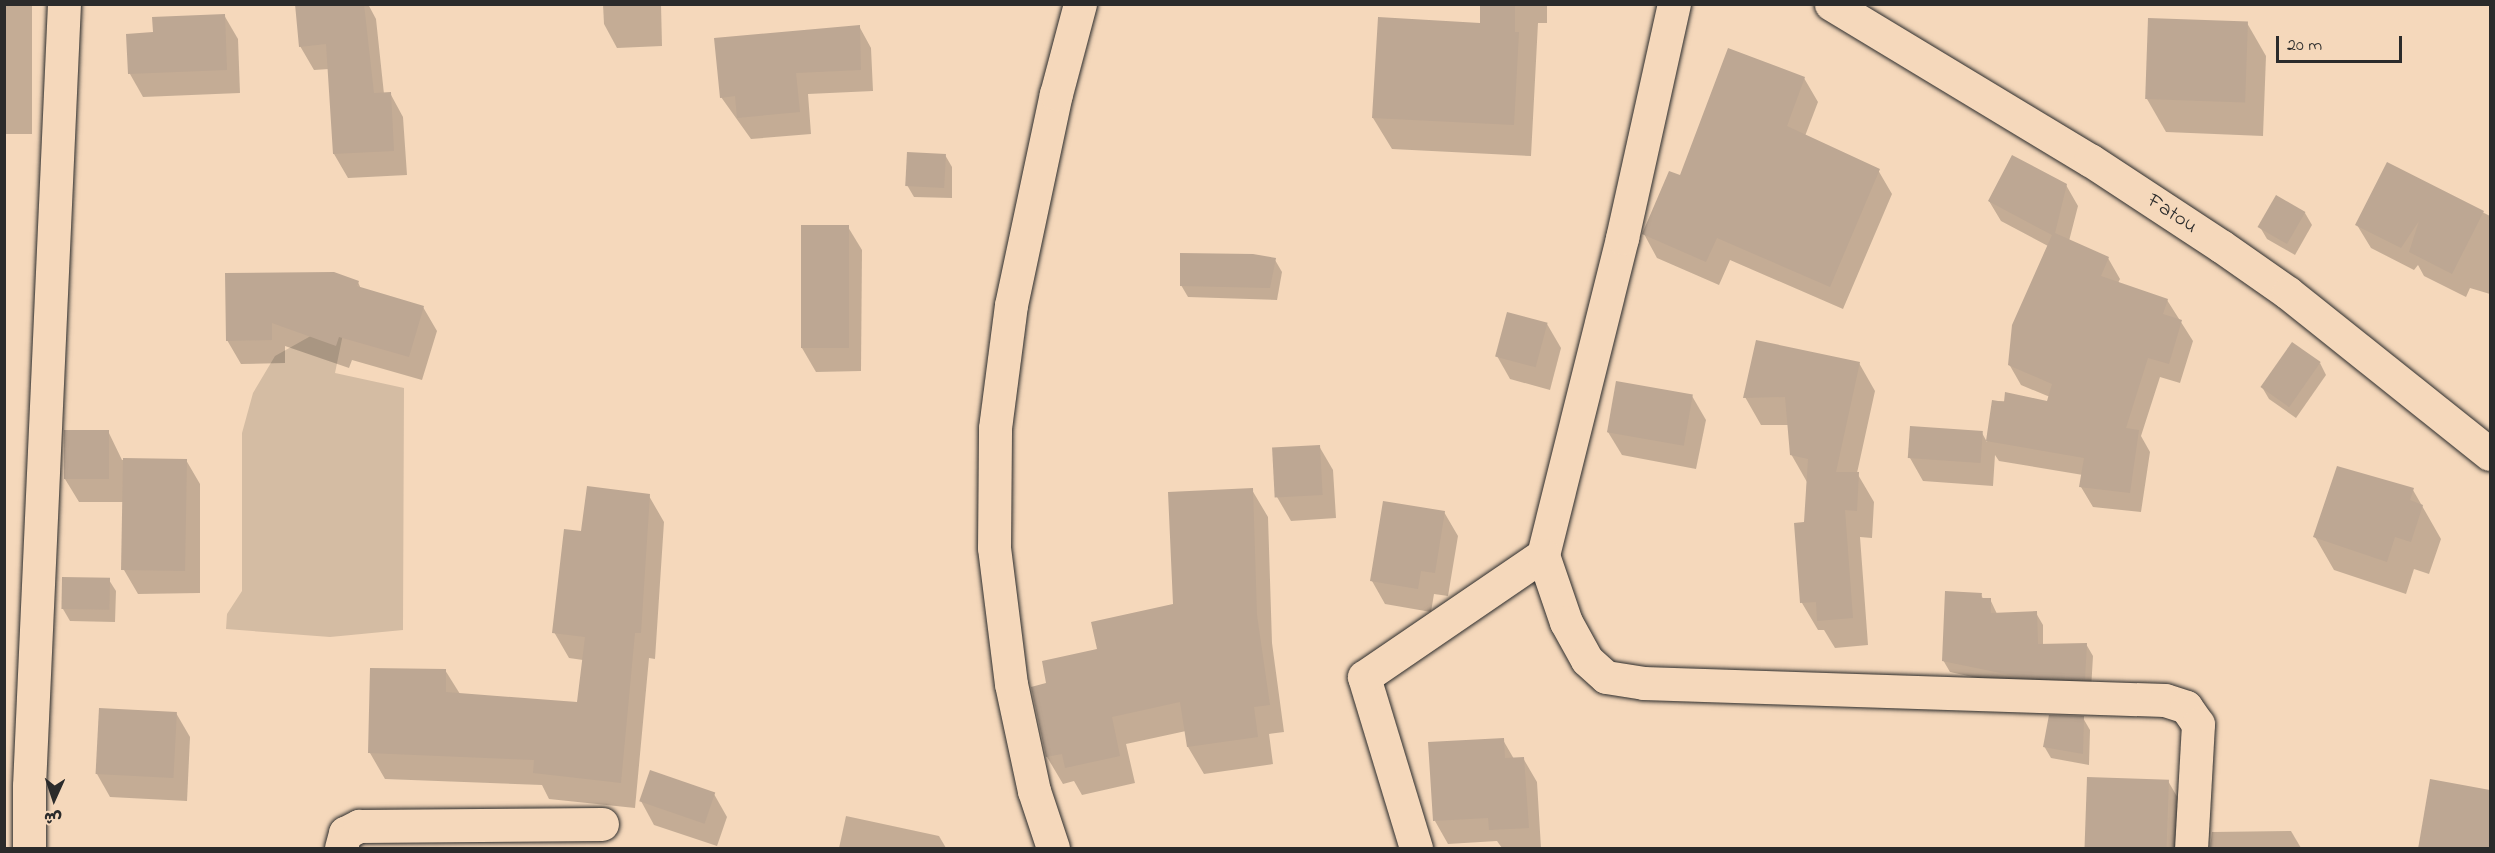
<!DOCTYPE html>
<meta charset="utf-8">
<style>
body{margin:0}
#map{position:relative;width:2495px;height:853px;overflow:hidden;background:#f5d8bb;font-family:"Indie Flower","Playpen Sans Arabic",sans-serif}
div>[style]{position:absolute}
.green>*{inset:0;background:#d4bca3}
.shadow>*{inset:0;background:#0003;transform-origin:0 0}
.building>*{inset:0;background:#bda793;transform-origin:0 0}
.roads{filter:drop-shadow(0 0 2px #2b2b2b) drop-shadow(0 0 2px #2b2b2b)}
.minor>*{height:33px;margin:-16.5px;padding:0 16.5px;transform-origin:16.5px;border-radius:16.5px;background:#f5d8bb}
.tertiary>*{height:33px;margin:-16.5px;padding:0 16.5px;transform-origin:16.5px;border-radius:16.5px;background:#f5d8bb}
span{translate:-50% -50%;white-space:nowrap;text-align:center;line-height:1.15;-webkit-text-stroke:4.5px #f5d8bb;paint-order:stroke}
.street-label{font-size:21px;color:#2b2b2b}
.frame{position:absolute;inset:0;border:6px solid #2b2b2b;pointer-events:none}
.north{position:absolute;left:24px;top:769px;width:60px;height:60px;-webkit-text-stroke:4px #f5d8bb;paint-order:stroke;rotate:183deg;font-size:16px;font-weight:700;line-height:24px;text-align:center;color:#2b2b2b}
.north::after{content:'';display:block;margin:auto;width:21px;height:27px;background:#2b2b2b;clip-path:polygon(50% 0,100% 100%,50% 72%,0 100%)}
.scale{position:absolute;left:2276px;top:36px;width:126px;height:27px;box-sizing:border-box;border:3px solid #2b2b2b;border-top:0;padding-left:8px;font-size:18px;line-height:21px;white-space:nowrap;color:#2b2b2b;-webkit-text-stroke:4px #f5d8bb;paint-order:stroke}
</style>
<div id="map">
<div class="green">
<i style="clip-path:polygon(325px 328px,343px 334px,335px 373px,404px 388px,403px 630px,330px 637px,226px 629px,227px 614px,242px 591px,242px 433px,253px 393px,275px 356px)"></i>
</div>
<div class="shadow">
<i style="left:4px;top:4px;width:28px;height:130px"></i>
<i style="clip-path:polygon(296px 4px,368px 4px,376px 19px,384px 94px,390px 93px,403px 117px,407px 175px,348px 178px,334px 154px,329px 69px,314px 70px,300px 46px)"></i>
<i style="clip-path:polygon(603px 4px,661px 4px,662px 46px,617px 48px,604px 24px)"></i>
<i style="clip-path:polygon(1482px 4px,1547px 4px,1547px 23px,1538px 23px,1531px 156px,1392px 149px,1373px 118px,1481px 24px)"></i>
<i style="clip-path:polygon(224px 15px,238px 39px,240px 93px,143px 97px,130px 74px,154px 34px)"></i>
<i style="clip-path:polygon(2247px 23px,2266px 56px,2263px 136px,2166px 132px,2147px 99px)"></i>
<i style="clip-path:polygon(859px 26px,871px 48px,873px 91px,808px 94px,811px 134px,751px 139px,721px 97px)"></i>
<i style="clip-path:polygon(1804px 78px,1818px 102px,1805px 136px,1878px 170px,1892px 194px,1843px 309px,1730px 260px,1719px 285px,1657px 258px,1644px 234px,1681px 177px)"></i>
<i style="clip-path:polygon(945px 155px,952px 167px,952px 198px,914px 197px,907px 185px)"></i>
<i style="clip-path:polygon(2388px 164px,2490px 216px,2490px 294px,2470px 288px,2466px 297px,2424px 276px,2418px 265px,2414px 270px,2371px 248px,2357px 225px)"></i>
<i style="clip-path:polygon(2066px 185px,2078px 206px,2069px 241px,2108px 258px,2120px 279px,2118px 283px,2167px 300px,2193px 341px,2180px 383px,2160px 377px,2141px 436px,2150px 452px,2141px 512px,2093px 507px,2081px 487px,2083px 475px,1999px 461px,1995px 455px,1993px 486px,1923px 481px,1910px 458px,1982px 433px,1987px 442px,1993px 401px,2048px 402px,2050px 397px,2021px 385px,2009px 364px,2048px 246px,2001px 221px,1989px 201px)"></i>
<i style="clip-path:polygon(2305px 213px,2312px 225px,2295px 255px,2267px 239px,2260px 227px)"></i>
<i style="clip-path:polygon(848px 227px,862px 250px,861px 371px,816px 372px,802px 348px)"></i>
<i style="clip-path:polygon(1275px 260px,1282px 272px,1277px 300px,1188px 297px,1181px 285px)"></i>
<i style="clip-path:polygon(358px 282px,361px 289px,423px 307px,437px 331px,422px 380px,352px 360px,349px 368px,285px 346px,285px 363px,241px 364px,227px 340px)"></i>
<i style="clip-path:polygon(1547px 324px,1561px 348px,1550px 390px,1510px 379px,1497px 356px)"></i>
<i style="clip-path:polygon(1859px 363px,1875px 391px,1857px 473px,1874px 502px,1872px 538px,1860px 537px,1868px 645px,1835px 648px,1824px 630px,1818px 630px,1802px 603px,1807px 482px,1791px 454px,1789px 425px,1761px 425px,1745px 397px)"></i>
<i style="clip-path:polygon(2320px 363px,2326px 375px,2296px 418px,2269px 399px,2262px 387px)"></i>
<i style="clip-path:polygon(1692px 396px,1706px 420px,1696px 469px,1622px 455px,1608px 432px)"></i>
<i style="clip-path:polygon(108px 431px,122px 460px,186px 460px,200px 484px,200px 593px,138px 594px,124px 570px,124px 502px,79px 502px,65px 479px)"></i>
<i style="clip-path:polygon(1319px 446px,1333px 470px,1336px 518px,1291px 521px,1277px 497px)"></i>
<i style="clip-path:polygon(1252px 490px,1268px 517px,1272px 643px,1284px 732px,1269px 734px,1273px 764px,1204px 774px,1188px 747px,1186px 731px,1126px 744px,1135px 783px,1082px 795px,1074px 781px,1063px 784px,1047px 757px,1048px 684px,1175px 605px)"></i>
<i style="clip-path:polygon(2413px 490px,2441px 539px,2429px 574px,2414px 569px,2406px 594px,2334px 570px,2315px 537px)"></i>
<i style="clip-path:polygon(649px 496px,664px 522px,655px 659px,649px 658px,635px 808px,549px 799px,542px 785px,385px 779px,370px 753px,445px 670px,460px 694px,578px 703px,583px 660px,569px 658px,554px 632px,583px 532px)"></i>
<i style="clip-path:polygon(1444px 512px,1458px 536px,1448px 596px,1434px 594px,1431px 612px,1385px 604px,1372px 581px)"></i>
<i style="clip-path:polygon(109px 580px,116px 591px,115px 622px,70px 621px,63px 609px)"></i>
<i style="clip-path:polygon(1981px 594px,1983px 599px,1990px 599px,1997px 614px,2036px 613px,2043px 625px,2043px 645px,2086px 644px,2093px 656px,2091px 690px,2023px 688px,1950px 672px,1943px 660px)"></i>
<i style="clip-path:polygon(176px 713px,190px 737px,187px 801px,110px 797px,97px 774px)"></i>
<i style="clip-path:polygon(2083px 718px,2090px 730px,2089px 765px,2051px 758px,2044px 746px)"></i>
<i style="clip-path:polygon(1503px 740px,1514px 759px,1523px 758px,1537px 782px,1541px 848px,1502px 848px,1497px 841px,1448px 844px,1435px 821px)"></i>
<i style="clip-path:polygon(2168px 781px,2182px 805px,2182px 848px,2087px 848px)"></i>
<i style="clip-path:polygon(2431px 781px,2490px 791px,2490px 848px,2421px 848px)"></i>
<i style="clip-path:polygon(714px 794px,727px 817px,717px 846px,654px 825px,641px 801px)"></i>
<i style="clip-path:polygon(846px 816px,939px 836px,946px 848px,839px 848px)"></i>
<i style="clip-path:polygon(2291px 831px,2301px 848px,2210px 848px,2212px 832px)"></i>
</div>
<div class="building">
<i style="clip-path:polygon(295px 4px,364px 4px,374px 93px,391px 92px,394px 151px,333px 154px,326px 44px,299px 47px)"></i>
<i style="clip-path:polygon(1480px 4px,1515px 4px,1515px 32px,1519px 32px,1514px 125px,1372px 118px,1378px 17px,1480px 23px)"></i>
<i style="clip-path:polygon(225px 14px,227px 70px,128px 74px,126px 34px,153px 32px,152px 17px)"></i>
<i style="left:2148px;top:18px;width:100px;height:81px;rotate:2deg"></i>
<i style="clip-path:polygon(860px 25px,861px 70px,796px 73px,800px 112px,737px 118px,735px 96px,720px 98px,714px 38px)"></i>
<i style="clip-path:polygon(1728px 48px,1805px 77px,1787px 126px,1880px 169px,1830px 287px,1717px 238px,1706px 262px,1642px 234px,1669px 171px,1680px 175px)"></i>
<i style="left:907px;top:152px;width:39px;height:34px;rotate:3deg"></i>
<i style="clip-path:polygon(2012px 155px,2067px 184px,2055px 233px,2109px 257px,2101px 276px,2168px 299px,2163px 314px,2182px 320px,2169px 364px,2148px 358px,2126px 428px,2139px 430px,2130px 493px,2079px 487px,2084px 458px,1986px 441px,1992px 400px,2004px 402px,2005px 392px,2047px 401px,2052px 384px,2008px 365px,2012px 325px,2052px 235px,1988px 201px)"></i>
<i style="clip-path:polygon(2387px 162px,2484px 211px,2452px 274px,2409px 252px,2419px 221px,2401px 248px,2355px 225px)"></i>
<i style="left:2276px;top:195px;width:34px;height:37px;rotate:30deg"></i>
<i style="left:801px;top:225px;width:48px;height:123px"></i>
<i style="clip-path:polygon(1180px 253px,1253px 254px,1276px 258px,1270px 288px,1180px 286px)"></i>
<i style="clip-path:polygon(334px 272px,359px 281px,357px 286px,424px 306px,409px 357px,339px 337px,336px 346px,272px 323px,272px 340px,226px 341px,225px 273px)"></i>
<i style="left:1507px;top:312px;width:42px;height:46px;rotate:15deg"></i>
<i style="clip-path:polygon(1756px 340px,1860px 362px,1836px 472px,1859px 472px,1857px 511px,1845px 510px,1853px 618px,1817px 621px,1816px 602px,1800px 603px,1794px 523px,1804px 522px,1808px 459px,1790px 455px,1785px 397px,1743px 398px)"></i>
<i style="left:2292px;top:342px;width:35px;height:55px;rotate:35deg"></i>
<i style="left:1616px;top:381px;width:78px;height:52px;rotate:10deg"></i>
<i style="left:1910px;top:426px;width:73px;height:32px;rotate:4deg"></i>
<i style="left:64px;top:430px;width:45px;height:49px"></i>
<i style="left:1320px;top:445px;width:50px;height:48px;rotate:87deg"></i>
<i style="left:123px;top:458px;width:64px;height:112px;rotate:1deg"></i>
<i style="clip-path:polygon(2337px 466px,2414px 488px,2410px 500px,2423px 505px,2411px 542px,2395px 537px,2387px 562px,2313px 537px)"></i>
<i style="clip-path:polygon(587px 486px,650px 494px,641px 633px,635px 633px,621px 783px,533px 773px,534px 760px,368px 753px,370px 668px,446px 669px,446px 692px,577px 702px,585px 637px,552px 633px,564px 529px,581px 531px)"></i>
<i style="clip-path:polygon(1253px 488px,1257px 615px,1270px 705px,1254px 707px,1258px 737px,1187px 747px,1180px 702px,1112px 717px,1120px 756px,1065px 768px,1062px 754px,1046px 757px,1031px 687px,1046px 683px,1042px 661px,1097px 649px,1091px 622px,1173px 604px,1168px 492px)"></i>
<i style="clip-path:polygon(1383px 501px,1445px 511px,1435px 573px,1421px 571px,1418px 589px,1370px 581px)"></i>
<i style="left:62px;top:577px;width:48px;height:32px;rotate:1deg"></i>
<i style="clip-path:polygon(1945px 591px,1982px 593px,1981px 598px,1991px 598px,1991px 613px,2037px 611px,2038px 644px,2087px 643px,2085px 679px,2015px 676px,1942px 661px)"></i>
<i style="left:99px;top:708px;width:78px;height:66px;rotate:3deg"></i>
<i style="clip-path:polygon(2049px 715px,2084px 716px,2083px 754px,2043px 747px)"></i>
<i style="clip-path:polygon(1504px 738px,1505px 758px,1524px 757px,1529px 828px,1489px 830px,1488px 818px,1433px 821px,1428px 742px)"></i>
<i style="left:650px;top:770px;width:69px;height:33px;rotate:19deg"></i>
<i style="left:2087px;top:777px;width:82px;height:72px;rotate:2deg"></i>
<i style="clip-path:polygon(2430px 779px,2490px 790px,2490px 849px,2418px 849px)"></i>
</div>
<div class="roads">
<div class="minor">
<i style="left:1543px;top:555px;width:327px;rotate:-76deg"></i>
<i style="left:1622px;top:238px;width:240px;rotate:-77.5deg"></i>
<i style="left:29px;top:848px;width:62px;rotate:-90deg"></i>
<i style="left:29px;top:786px;width:783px;rotate:-87.44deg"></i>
<i style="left:341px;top:848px;width:16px;rotate:-75deg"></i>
<i style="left:345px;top:833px;width:16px;rotate:-27deg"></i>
<i style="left:359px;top:826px;width:243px;rotate:-0.5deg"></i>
<i style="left:1053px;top:848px;width:60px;rotate:-108.4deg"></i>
<i style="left:1034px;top:791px;width:109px;rotate:-102.1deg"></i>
<i style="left:1011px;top:684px;width:137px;rotate:-97.1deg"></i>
<i style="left:994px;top:548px;width:120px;rotate:-89.5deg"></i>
<i style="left:995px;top:428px;width:124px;rotate:-82.6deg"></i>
<i style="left:1011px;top:305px;width:216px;rotate:-78deg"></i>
<i style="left:1056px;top:94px;width:93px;rotate:-75.1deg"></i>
<i style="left:1416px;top:848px;width:179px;rotate:-106.9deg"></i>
<i style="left:1364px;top:677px;width:217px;rotate:-34.3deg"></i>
<i style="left:1543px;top:555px;width:71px;rotate:71.1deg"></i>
<i style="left:1566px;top:622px;width:43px;rotate:61.1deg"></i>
<i style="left:1587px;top:660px;width:25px;rotate:42deg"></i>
<i style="left:1606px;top:677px;width:37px;rotate:9deg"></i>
<i style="left:1643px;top:683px;width:522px;rotate:1.87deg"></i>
<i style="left:2165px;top:700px;width:22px;rotate:18deg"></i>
<i style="left:2186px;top:707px;width:21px;rotate:55deg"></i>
<i style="left:2198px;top:724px;width:124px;rotate:93.2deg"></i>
</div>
<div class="tertiary">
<i style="left:1831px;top:4px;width:302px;rotate:31.1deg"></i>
<i style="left:2090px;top:160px;width:157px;rotate:33.3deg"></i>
<i style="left:2221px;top:246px;width:82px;rotate:35deg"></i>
<i style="left:2288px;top:293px;width:258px;rotate:38.6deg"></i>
</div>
</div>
<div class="street-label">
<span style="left:2172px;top:214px;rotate:33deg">Fatou</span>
</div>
<div class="frame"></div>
<div class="north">ش</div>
<div class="scale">20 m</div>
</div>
